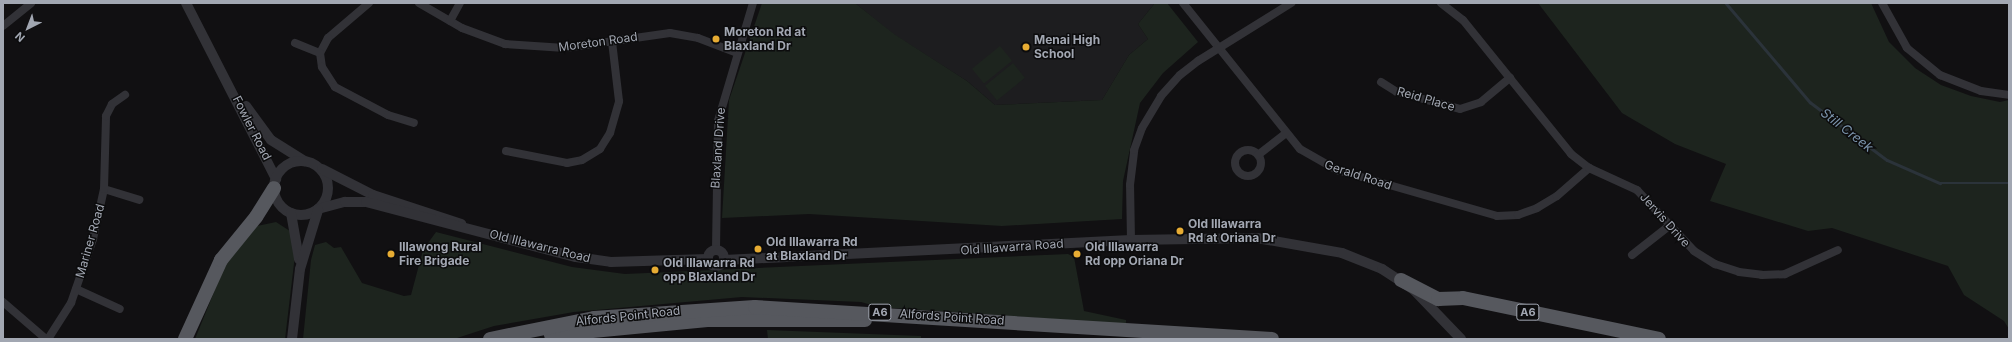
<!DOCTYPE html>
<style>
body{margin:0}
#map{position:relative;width:2012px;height:342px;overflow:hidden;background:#111012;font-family:Inter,sans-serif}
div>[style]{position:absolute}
.built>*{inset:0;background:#1d1d1f}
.green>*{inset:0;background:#1d241e;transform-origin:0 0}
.stream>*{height:2.5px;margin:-1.25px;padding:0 1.25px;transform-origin:1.25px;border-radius:1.25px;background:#2b333a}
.minor>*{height:8px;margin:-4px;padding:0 4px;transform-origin:4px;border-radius:4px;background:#323237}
.minor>.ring{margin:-4px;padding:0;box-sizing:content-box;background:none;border:8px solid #323237;border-radius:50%}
.tertiary>*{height:10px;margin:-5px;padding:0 5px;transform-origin:5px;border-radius:5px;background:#323237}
.tertiary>.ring{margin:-5px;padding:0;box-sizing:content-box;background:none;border:10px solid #323237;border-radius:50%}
.trunk>*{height:14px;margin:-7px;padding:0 7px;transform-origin:7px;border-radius:7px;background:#56585e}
.dots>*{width:11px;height:11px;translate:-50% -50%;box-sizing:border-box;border:2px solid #0c0c0d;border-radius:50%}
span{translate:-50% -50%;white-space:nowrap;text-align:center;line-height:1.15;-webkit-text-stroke:3px #0c0c0d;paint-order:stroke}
.shield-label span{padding:1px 3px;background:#0c0c0d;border:1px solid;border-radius:3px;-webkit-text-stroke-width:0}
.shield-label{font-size:11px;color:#a2a7b2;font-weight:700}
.poi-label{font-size:12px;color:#a2a7b2;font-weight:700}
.left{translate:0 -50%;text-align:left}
.street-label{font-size:12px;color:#a2a7b2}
.water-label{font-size:13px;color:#7b94ac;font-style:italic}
.frame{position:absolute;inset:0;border:4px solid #a2a7b2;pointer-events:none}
.north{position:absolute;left:8px;top:8px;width:40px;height:40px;-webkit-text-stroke:3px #0c0c0d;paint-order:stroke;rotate:222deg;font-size:11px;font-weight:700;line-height:16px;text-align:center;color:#a2a7b2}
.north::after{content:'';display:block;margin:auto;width:14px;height:18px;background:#a2a7b2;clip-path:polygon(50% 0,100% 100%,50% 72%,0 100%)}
</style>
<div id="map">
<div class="built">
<i style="clip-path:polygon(855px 3px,1155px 3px,1138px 24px,1148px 39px,1129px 55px,1102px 100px,995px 105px,967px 81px,893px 34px)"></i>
</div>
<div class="green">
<i style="clip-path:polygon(762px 3px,855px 3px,894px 34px,967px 81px,995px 105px,1102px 100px,1129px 55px,1148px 39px,1138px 24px,1155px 3px,1167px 3px,1198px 42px,1163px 73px,1140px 103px,1123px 181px,1122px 219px,1002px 226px,809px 214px,722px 218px,729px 100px)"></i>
<i style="clip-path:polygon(1538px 3px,1871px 3px,1889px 42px,1915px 68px,1941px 85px,1971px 96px,2000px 102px,2009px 100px,2009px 329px,2004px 321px,1964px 295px,1948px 266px,1832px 228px,1808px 231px,1710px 201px,1726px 164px,1675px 144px,1622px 113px)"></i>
<i style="left:1000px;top:46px;width:19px;height:36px;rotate:51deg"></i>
<i style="left:1013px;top:63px;width:19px;height:36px;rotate:51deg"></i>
<i style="clip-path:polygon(276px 222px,293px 233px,295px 255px,285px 339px,195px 339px,225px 265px,257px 226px)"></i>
<i style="clip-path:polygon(436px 232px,572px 267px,625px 274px,1068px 254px,1074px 257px,1084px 311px,1126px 320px,1126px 323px,1111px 323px,879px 307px,861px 302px,742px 297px,574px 312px,494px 326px,454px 339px,303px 339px,311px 260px,315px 245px,326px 242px,334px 248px,341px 247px,362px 283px,404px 296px,411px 295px,423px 250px)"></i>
<i style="clip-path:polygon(767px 330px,921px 336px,921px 339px,768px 339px)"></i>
</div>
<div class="stream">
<i style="left:1726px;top:3px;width:130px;rotate:49.7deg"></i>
<i style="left:1810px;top:102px;width:96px;rotate:37deg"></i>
<i style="left:1887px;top:160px;width:58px;rotate:23.5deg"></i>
<i style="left:1940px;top:183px;width:69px"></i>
</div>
<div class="minor">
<i style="left:369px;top:3px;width:54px;rotate:139.5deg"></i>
<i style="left:328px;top:38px;width:17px;rotate:118deg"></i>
<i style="left:320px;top:53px;width:14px;rotate:82deg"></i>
<i style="left:322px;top:67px;width:24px;rotate:57deg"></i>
<i style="left:335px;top:87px;width:60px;rotate:27.8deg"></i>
<i style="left:388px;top:115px;width:27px;rotate:17deg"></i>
<i style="left:419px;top:3px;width:50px;rotate:30.2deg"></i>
<i style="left:462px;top:28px;width:46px;rotate:20.4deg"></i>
<i style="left:505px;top:44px;width:60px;rotate:3.8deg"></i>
<i style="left:565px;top:48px;width:106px;rotate:-8.1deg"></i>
<i style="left:670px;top:33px;width:28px;rotate:10deg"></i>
<i style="left:698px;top:38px;width:40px;rotate:21deg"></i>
<i style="left:1183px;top:3px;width:187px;rotate:51.3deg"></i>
<i style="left:1300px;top:149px;width:43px;rotate:29.6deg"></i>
<i style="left:1337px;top:170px;width:166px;rotate:16deg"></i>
<i style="left:1497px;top:216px;width:21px;rotate:-3deg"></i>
<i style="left:1518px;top:215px;width:20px;rotate:-20deg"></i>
<i style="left:1537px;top:208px;width:23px;rotate:-31deg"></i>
<i style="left:1557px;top:196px;width:43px;rotate:-41.2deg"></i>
<i style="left:1441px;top:3px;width:28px;rotate:38deg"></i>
<i style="left:1463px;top:20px;width:172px;rotate:51.1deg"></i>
<i style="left:1571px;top:154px;width:23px;rotate:38deg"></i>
<i style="left:1589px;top:168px;width:53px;rotate:24.6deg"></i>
<i style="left:1637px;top:190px;width:83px;rotate:46.9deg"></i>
<i style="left:1694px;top:251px;width:25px;rotate:32deg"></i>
<i style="left:1715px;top:264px;width:25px;rotate:18deg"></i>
<i style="left:1739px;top:272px;width:23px;rotate:7deg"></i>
<i style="left:1762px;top:275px;width:23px;rotate:-2deg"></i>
<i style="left:1785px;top:274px;width:58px;rotate:-24.4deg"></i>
<i style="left:1882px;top:3px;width:51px;rotate:60.9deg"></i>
<i style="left:1907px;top:48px;width:43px;rotate:39.3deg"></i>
<i style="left:1940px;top:75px;width:44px;rotate:21.3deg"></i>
<i style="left:1981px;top:91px;width:28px;rotate:8deg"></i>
<i style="left:450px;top:21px;width:21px;rotate:-61deg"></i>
<i style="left:3px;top:26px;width:36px;rotate:-39deg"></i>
<i style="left:295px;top:43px;width:27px;rotate:22deg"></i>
<i style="left:1381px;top:82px;width:19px;rotate:32deg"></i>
<i style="left:1397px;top:92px;width:65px;rotate:15.1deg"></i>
<i style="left:1460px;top:109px;width:22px;rotate:-18deg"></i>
<i style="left:1481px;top:102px;width:38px;rotate:-40deg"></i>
<i class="ring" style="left:1235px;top:150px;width:18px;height:18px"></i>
<i style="left:506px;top:151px;width:62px;rotate:11.1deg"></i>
<i style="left:567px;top:163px;width:15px;rotate:-11deg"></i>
<i style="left:582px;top:160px;width:21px;rotate:-31deg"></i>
<i style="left:600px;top:149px;width:19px;rotate:-58deg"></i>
<i style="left:610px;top:133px;width:33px;rotate:-74deg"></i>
<i style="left:619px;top:101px;width:60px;rotate:-96.7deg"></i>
<i style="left:1258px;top:155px;width:36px;rotate:-38deg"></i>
<i style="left:104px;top:189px;width:37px;rotate:17deg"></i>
<i style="left:1131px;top:240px;width:55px;rotate:-91deg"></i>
<i style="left:1130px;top:185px;width:35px;rotate:-83deg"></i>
<i style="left:1134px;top:150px;width:23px;rotate:-70deg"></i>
<i style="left:1142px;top:128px;width:37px;rotate:-59deg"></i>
<i style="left:1161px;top:96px;width:28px;rotate:-48deg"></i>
<i style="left:1180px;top:75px;width:23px;rotate:-38deg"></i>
<i style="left:1198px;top:61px;width:110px;rotate:-31.9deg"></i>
<i style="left:716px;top:249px;width:128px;rotate:-89.1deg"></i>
<i style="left:718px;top:121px;width:123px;rotate:-73.5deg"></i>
<i style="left:1632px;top:255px;width:47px;rotate:-38.1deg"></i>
<i style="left:76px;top:289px;width:48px;rotate:24.4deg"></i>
<i style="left:3px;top:302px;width:57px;rotate:40.7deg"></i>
<i style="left:48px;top:339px;width:43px;rotate:-57.4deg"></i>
<i style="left:71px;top:303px;width:68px;rotate:-71deg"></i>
<i style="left:93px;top:239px;width:51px;rotate:-77.6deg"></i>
<i style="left:104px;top:189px;width:73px;rotate:-88.4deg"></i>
<i style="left:106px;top:116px;width:13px;rotate:-63deg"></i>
<i style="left:112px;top:104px;width:16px;rotate:-35deg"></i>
</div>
<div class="tertiary">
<i style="left:186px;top:3px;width:198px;rotate:62.9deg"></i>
<i style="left:246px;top:106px;width:42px;rotate:53.7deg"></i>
<i style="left:271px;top:140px;width:40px;rotate:32deg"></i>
<i class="ring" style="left:274px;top:161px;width:44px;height:44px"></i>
<i style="left:322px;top:169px;width:57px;rotate:27deg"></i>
<i style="left:373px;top:195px;width:93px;rotate:18.2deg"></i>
<i style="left:318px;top:209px;width:28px;rotate:-15deg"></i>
<i style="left:345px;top:202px;width:21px"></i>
<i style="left:366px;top:202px;width:217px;rotate:14.7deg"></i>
<i style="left:576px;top:257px;width:35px;rotate:8deg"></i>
<i style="left:611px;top:262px;width:97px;rotate:-1.8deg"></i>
<i style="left:291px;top:213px;width:47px;rotate:80.1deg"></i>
<i class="ring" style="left:708px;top:250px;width:6px;height:6px"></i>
<i style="left:724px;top:260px;width:407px;rotate:-2.8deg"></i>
<i style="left:1131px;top:240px;width:126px;rotate:-0.9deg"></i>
<i style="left:1257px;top:238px;width:86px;rotate:10deg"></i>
<i style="left:1342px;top:253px;width:43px;rotate:21.8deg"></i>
<i style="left:1382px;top:269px;width:38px;rotate:33deg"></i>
<i style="left:1414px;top:290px;width:68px;rotate:46.2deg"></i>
<i style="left:292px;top:339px;width:70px;rotate:-83.5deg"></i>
<i style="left:300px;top:269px;width:62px;rotate:-73deg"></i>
</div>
<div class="trunk">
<i style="left:1401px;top:280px;width:42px;rotate:27.2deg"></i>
<i style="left:1438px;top:299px;width:25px;rotate:-2deg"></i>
<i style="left:1463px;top:298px;width:200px;rotate:11.8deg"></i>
<i style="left:551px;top:335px;width:157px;rotate:-5.5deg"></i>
<i style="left:707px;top:320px;width:158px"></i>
<i style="left:185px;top:339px;width:87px;rotate:-65.5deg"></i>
<i style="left:221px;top:260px;width:55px;rotate:-50.9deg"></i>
<i style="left:256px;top:217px;width:34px;rotate:-58deg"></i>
<i style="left:490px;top:339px;width:106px;rotate:-11.4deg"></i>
<i style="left:594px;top:318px;width:161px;rotate:-3.9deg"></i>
<i style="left:755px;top:307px;width:518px;rotate:3.54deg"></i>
</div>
<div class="dots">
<i style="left:716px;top:39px;background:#e7ac33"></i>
<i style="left:1026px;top:47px;background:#e7ac33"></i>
<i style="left:1180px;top:231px;background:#e7ac33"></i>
<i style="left:758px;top:249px;background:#e7ac33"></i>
<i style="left:391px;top:254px;background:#e7ac33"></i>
<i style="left:1077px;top:254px;background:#e7ac33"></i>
<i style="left:655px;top:270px;background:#e7ac33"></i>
</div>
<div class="shield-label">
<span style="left:880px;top:312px">A6</span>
<span style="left:1528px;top:312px">A6</span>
</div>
<div class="poi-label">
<span class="left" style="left:724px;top:39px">Moreton Rd at<br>Blaxland Dr</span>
<span class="left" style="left:1034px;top:47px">Menai High<br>School</span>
<span class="left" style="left:1188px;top:231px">Old Illawarra<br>Rd at Oriana Dr</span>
<span class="left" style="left:766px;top:249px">Old Illawarra Rd<br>at Blaxland Dr</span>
<span class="left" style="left:399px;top:254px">Illawong Rural<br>Fire Brigade</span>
<span class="left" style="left:1085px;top:254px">Old Illawarra<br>Rd opp Oriana Dr</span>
<span class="left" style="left:663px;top:270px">Old Illawarra Rd<br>opp Blaxland Dr</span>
</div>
<div class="street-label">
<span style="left:598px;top:42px;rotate:-8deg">Moreton Road</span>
<span style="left:1426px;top:99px;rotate:16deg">Reid Place</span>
<span style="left:252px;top:128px;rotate:63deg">Fowler Road</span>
<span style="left:718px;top:148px;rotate:-86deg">Blaxland Drive</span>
<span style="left:1358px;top:175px;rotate:18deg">Gerald Road</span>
<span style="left:1665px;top:220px;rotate:48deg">Jervis Drive</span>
<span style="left:90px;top:241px;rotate:-74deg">Mariner Road</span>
<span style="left:540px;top:246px;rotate:14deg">Old Illawarra Road</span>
<span style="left:1012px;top:247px;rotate:-4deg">Old Illawarra Road</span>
<span style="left:628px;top:316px;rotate:-6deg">Alfords Point Road</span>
<span style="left:952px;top:317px;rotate:4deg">Alfords Point Road</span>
</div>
<div class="water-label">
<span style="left:1847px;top:130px;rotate:38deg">Still Creek</span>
</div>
<div class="frame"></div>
<div class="north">N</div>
</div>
